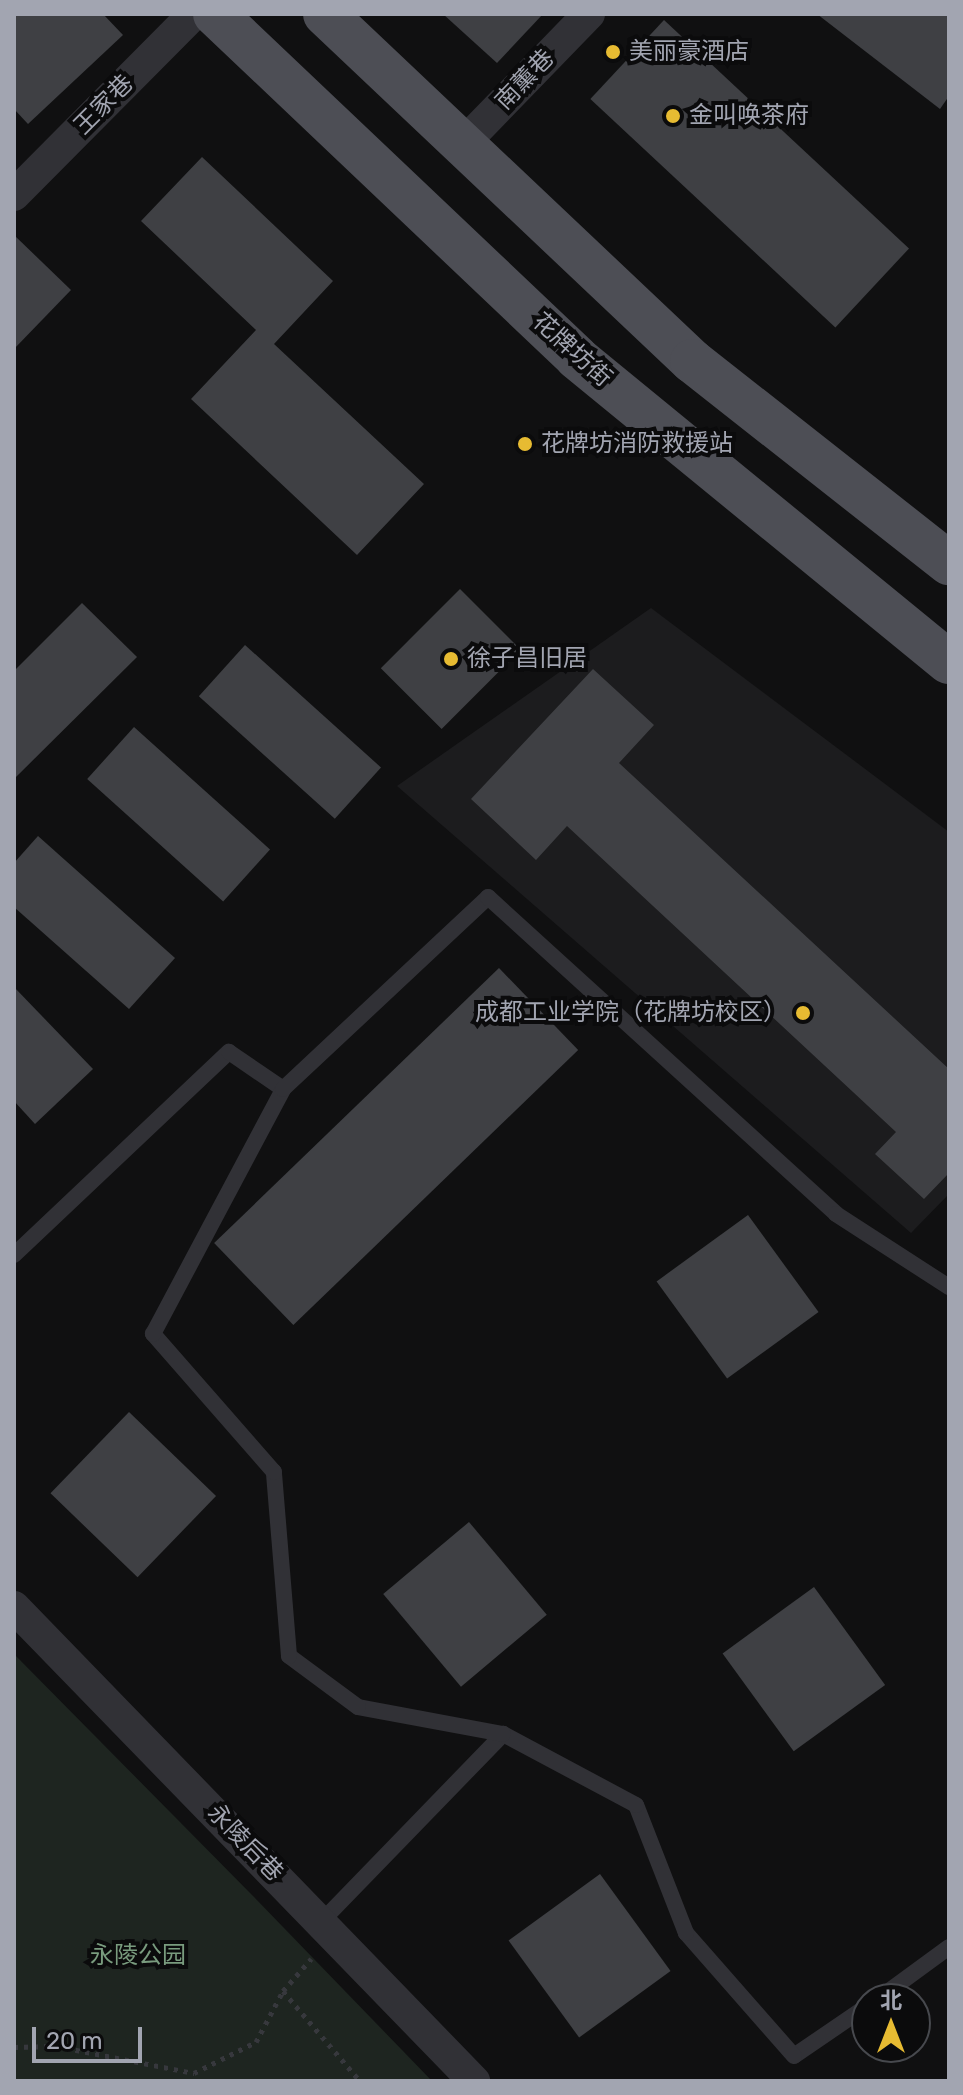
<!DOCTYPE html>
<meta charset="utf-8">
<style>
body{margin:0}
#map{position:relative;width:963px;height:2095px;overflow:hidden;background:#101011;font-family:Rubik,"Noto Sans SC",sans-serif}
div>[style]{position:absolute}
.built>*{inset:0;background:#1c1c1e}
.green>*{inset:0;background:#1e2520}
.building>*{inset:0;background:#3f4044;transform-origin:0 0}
.path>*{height:5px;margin-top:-2.5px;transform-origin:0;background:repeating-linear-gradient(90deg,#37383d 0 4px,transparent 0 10px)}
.lane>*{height:16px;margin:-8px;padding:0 8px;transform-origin:8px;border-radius:8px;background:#313136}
.street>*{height:32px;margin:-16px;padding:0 16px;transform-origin:16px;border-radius:16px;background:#313136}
.primary>*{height:44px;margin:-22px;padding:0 22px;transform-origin:22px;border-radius:22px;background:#4d4e55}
.dots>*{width:22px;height:22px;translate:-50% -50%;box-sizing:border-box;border:4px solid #0b0b0c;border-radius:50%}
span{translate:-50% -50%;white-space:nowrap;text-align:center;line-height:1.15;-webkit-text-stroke:8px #0b0b0c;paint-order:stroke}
.poi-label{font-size:24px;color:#a2a5b1}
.left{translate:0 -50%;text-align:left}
.right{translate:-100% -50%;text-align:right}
.street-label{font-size:24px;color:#a2a5b1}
.park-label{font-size:24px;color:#799b7e}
.frame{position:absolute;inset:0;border:16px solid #a2a5b1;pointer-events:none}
.north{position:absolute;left:851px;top:1983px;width:80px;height:80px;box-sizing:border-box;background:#0b0b0c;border:2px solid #47494e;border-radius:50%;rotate:0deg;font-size:22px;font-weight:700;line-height:32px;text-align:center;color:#a2a5b1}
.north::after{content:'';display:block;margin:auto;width:28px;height:36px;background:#e7bb32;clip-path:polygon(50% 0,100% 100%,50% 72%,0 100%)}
.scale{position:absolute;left:32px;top:2027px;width:110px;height:36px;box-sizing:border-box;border:4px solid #a2a5b1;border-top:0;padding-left:10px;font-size:24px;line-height:28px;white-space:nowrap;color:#a2a5b1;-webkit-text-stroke:6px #0b0b0c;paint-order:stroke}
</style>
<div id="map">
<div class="built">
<i style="clip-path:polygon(651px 608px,949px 832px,949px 1194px,911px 1233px,397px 786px)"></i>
</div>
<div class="green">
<i style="clip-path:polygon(14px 1654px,254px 1897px,432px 2081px,14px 2081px)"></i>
</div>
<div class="building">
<i style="clip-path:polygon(14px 14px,103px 14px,123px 35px,28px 124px,14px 109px)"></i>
<i style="clip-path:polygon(443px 14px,543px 14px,497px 63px)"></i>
<i style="clip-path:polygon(817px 14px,949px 14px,949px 96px,940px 109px)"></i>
<i style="left:664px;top:20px;width:335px;height:108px;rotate:43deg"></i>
<i style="clip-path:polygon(202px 157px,333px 281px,274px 344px,424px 484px,357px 555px,191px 399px,256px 330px,141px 221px)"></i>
<i style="clip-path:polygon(14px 235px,71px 290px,14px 349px)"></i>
<i style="left:460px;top:589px;width:86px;height:112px;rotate:45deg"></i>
<i style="clip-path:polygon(82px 603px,137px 657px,14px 779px,14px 671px)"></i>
<i style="left:245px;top:645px;width:183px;height:69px;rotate:42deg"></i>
<i style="clip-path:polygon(593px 669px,654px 725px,619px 763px,949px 1069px,949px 1173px,924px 1199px,875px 1154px,896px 1132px,567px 826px,536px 860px,471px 799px)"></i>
<i style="left:134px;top:727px;width:183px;height:70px;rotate:42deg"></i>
<i style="clip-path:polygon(38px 836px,175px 958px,129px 1009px,14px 907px,14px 863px)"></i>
<i style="left:499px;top:968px;width:114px;height:396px;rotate:46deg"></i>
<i style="clip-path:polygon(14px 987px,93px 1069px,35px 1124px,14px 1101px)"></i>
<i style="left:748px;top:1215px;width:120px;height:113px;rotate:54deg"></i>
<i style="left:129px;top:1412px;width:121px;height:113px;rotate:44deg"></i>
<i style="left:469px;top:1522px;width:121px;height:112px;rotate:50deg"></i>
<i style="left:814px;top:1587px;width:121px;height:113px;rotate:54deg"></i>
<i style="left:600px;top:1874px;width:120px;height:113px;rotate:54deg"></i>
</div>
<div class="path">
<i style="left:283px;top:1991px;width:118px;rotate:49.5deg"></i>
<i style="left:14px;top:2047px;width:42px;rotate:-1.4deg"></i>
<i style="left:56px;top:2046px;width:141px;rotate:11.1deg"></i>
<i style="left:194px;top:2073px;width:69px;rotate:-26.6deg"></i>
<i style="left:256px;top:2042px;width:58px;rotate:-62.1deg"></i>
<i style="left:283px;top:1991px;width:43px;rotate:-48.8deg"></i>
</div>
<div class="lane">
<i style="left:14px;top:1255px;width:296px;rotate:-43.4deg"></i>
<i style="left:229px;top:1052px;width:65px;rotate:34.4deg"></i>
<i style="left:321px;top:1922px;width:262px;rotate:-45.9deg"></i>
<i style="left:878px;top:1999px;width:88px;rotate:-36.2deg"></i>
<i style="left:867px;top:2006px;width:88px;rotate:145.6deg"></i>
<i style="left:794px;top:2056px;width:164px;rotate:-131.3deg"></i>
<i style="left:686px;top:1933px;width:137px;rotate:-111.3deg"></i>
<i style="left:636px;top:1805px;width:151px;rotate:-151.9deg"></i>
<i style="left:503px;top:1734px;width:147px;rotate:-169.5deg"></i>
<i style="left:358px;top:1707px;width:86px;rotate:-143.5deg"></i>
<i style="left:289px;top:1656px;width:185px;rotate:-94.7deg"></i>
<i style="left:274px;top:1472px;width:184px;rotate:-131.2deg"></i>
<i style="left:153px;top:1334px;width:277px;rotate:-62deg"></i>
<i style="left:283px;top:1089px;width:281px;rotate:-43.1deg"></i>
<i style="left:488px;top:897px;width:471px;rotate:42.3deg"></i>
<i style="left:836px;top:1214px;width:135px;rotate:32.9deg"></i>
</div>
<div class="street">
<i style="left:461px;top:146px;width:184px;rotate:-45.9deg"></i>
<i style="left:14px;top:195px;width:255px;rotate:-45.2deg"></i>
<i style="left:14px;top:1607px;width:661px;rotate:45.86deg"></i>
</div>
<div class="primary">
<i style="left:215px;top:14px;width:499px;rotate:43.5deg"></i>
<i style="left:577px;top:358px;width:480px;rotate:39.3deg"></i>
<i style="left:325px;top:14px;width:505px;rotate:43.4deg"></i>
<i style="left:692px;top:361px;width:327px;rotate:38.2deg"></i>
</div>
<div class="dots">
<i style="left:613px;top:52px;background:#e7bb32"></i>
<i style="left:673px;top:116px;background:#e7bb32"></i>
<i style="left:525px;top:444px;background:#e7bb32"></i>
<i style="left:451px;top:659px;background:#e7bb32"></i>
<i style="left:803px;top:1013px;background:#e7bb32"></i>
</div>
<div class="poi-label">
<span class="left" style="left:629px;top:52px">美丽豪酒店</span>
<span class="left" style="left:689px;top:116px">金叫唤茶府</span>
<span class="left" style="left:541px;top:444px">花牌坊消防救援站</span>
<span class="left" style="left:467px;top:659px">徐子昌旧居</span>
<span class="right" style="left:787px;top:1013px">成都工业学院（花牌坊校区）</span>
</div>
<div class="street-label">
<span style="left:525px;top:80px;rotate:-46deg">南薰巷</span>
<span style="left:104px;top:105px;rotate:-45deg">王家巷</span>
<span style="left:572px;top:350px;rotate:42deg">花牌坊街</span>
<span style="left:245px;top:1843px;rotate:46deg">永陵后巷</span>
</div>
<div class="park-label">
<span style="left:138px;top:1956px">永陵公园</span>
</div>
<div class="frame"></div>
<div class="north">北</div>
<div class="scale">20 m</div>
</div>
